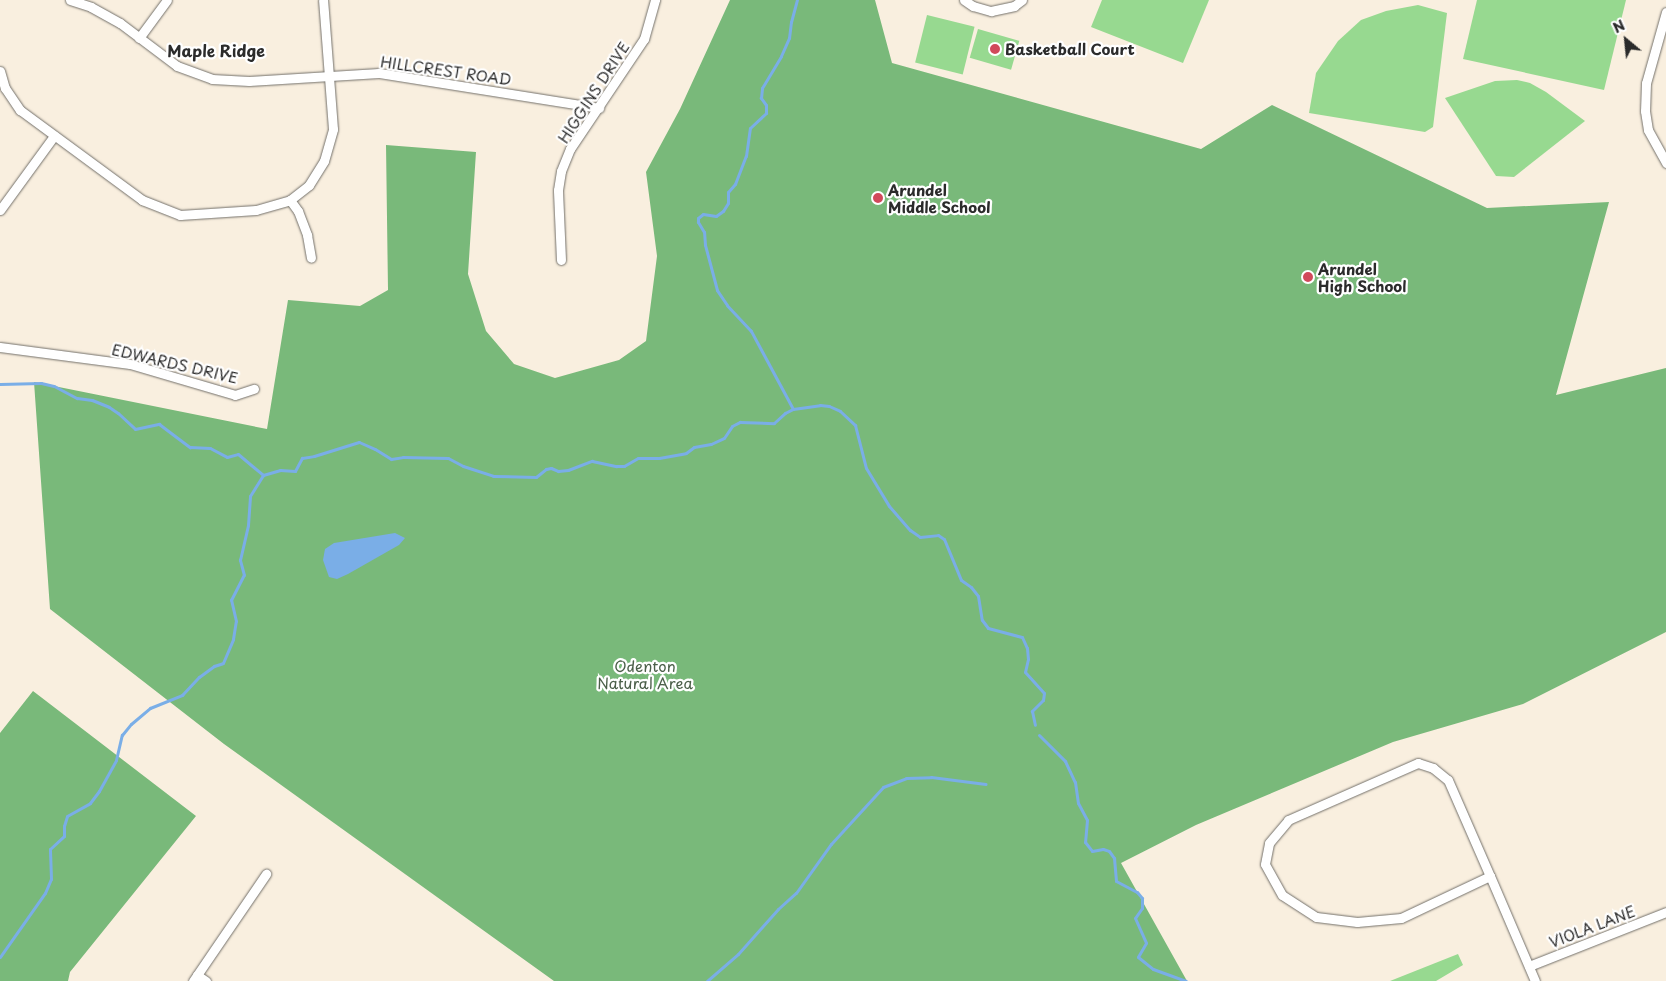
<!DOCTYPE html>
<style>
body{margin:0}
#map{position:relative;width:1666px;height:981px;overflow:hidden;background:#f9efdf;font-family:"Playpen Sans",sans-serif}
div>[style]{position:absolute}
.green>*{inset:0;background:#97d990;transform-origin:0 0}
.forest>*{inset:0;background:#79b97a}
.water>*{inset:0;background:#7aaee7}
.stream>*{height:3px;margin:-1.5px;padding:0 1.5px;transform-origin:1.5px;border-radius:1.5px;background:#7aaee7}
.roads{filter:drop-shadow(0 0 1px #73706a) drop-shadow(0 0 1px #73706a)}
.minor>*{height:9px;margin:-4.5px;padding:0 4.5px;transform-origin:4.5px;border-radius:4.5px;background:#fff}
.dots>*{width:14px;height:14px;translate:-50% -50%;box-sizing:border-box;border:2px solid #fff;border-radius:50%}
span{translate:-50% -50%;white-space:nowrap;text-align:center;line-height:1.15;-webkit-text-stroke:4.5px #fff;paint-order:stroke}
.poi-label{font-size:15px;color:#2b2b2b;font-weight:700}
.left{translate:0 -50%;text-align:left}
.street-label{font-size:15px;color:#2b2b2b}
.park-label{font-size:15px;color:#4b5f49}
.neighbourhood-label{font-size:16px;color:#2b2b2b;font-weight:700}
.north{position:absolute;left:1601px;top:15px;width:50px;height:50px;-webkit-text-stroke:4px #fff;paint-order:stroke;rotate:332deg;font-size:14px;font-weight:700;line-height:20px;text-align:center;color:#2b2b2b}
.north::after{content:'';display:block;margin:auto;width:18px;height:22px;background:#2b2b2b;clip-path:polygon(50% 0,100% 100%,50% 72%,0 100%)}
</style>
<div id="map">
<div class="green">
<i style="clip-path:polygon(1102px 0,1209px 0,1183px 63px,1091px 27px)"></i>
<i style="clip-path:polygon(1477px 0,1626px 0,1604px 90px,1463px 59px)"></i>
<i style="clip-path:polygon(1418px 5px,1447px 13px,1433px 127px,1425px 132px,1309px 113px,1316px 73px,1338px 41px,1361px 20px,1386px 11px)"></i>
<i style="left:927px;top:15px;width:49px;height:49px;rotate:14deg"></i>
<i style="left:978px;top:29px;width:43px;height:30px;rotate:16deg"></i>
<i style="clip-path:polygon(1517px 80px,1530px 83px,1546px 92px,1585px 121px,1514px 177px,1496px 176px,1445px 98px,1495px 81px)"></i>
<i style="clip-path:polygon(1458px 954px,1463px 965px,1436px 981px,1390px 981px)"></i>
</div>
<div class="forest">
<i style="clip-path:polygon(730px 0,875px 0,892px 63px,1201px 149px,1272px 105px,1487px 208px,1609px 202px,1556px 395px,1666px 368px,1666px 632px,1523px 704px,1393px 742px,1196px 825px,1121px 863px,1187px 981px,554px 981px,224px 744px,50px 609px,34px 382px,267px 429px,288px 300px,360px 306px,388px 290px,386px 145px,476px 152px,468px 274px,486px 331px,514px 364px,555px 378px,619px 360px,646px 341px,657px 256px,646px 172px,680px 109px)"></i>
<i style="clip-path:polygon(33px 691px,196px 816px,70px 972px,68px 981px,0 981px,0 733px)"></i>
</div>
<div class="water">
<i style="clip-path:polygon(395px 533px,405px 538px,399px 545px,348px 574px,337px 579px,329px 577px,323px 560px,325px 549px,334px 543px)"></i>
</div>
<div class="stream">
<i style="left:0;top:384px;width:41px;rotate:-1.4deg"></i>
<i style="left:41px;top:383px;width:13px;rotate:13deg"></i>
<i style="left:54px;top:386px;width:26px;rotate:28deg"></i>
<i style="left:77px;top:398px;width:15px;rotate:8deg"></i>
<i style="left:92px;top:400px;width:18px;rotate:22deg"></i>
<i style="left:109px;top:407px;width:11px;rotate:34deg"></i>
<i style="left:118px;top:413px;width:23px;rotate:43deg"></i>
<i style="left:135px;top:429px;width:25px;rotate:-12deg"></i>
<i style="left:159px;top:424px;width:39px;rotate:37deg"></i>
<i style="left:190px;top:447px;width:20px;rotate:3deg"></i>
<i style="left:210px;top:448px;width:19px;rotate:28deg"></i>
<i style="left:227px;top:457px;width:11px;rotate:-15deg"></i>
<i style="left:238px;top:454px;width:33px;rotate:40deg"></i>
<i style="left:263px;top:475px;width:18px;rotate:-16deg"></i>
<i style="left:280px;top:470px;width:15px;rotate:4deg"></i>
<i style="left:295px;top:471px;width:15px;rotate:-62deg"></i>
<i style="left:302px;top:458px;width:12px;rotate:-9deg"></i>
<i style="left:314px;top:456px;width:47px;rotate:-17.3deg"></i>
<i style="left:359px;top:442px;width:17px;rotate:24deg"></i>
<i style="left:375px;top:449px;width:19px;rotate:32deg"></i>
<i style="left:391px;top:459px;width:12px;rotate:-9deg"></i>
<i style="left:403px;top:457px;width:45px;rotate:1.3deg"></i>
<i style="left:448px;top:458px;width:17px;rotate:28deg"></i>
<i style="left:463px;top:466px;width:32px;rotate:18deg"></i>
<i style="left:493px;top:476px;width:43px;rotate:1.3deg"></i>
<i style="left:536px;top:477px;width:13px;rotate:-39deg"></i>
<i style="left:546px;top:469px;width:5px;rotate:-11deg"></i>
<i style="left:551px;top:468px;width:8px;rotate:23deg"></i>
<i style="left:558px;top:471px;width:10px;rotate:-6deg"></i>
<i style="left:568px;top:470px;width:26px;rotate:-21deg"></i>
<i style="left:592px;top:461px;width:25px;rotate:12deg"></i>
<i style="left:616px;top:466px;width:8px"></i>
<i style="left:624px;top:466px;width:16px;rotate:-30deg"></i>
<i style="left:638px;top:458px;width:21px"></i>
<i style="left:659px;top:458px;width:27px;rotate:-10deg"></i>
<i style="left:686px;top:453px;width:10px;rotate:-37deg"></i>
<i style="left:694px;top:447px;width:17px;rotate:-10deg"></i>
<i style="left:711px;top:444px;width:14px;rotate:-25deg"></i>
<i style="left:724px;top:438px;width:14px;rotate:-56deg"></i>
<i style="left:732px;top:426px;width:9px;rotate:-27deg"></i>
<i style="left:740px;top:422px;width:34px;rotate:2deg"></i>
<i style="left:774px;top:423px;width:15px;rotate:-42deg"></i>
<i style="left:785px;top:413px;width:9px;rotate:-27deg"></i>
<i style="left:793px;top:409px;width:27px;rotate:-8deg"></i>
<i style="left:820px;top:405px;width:9px;rotate:6deg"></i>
<i style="left:829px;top:406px;width:12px;rotate:24deg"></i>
<i style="left:840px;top:411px;width:21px;rotate:43deg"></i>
<i style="left:855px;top:425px;width:44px;rotate:75.7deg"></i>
<i style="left:866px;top:468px;width:44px;rotate:58.8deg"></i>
<i style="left:889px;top:506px;width:32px;rotate:49deg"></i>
<i style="left:910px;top:530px;width:12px;rotate:35deg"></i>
<i style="left:920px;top:537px;width:18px;rotate:-6deg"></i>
<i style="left:938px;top:535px;width:7px;rotate:34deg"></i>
<i style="left:944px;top:539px;width:44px;rotate:67.5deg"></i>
<i style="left:961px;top:580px;width:12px;rotate:35deg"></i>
<i style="left:971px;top:587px;width:11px;rotate:52deg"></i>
<i style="left:978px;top:596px;width:24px;rotate:81deg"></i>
<i style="left:982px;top:620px;width:10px;rotate:53deg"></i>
<i style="left:988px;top:628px;width:35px;rotate:15deg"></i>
<i style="left:1022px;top:637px;width:12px;rotate:66deg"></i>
<i style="left:1027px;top:648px;width:11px;rotate:85deg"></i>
<i style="left:1028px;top:659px;width:13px;rotate:103deg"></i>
<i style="left:1025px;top:672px;width:28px;rotate:48deg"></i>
<i style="left:1044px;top:693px;width:7px;rotate:98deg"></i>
<i style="left:1043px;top:700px;width:16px;rotate:135deg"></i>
<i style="left:1032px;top:711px;width:14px;rotate:78deg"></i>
<i style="left:793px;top:409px;width:89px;rotate:-118.3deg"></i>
<i style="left:751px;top:331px;width:35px;rotate:-133deg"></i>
<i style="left:727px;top:305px;width:18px;rotate:-124deg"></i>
<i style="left:717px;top:290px;width:47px;rotate:-104.9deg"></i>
<i style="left:705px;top:245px;width:13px;rotate:-94deg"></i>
<i style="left:704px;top:232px;width:12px;rotate:-121deg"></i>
<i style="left:698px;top:222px;width:4px;rotate:-90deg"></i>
<i style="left:698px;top:218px;width:6px;rotate:-39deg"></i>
<i style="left:703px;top:214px;width:13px;rotate:9deg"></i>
<i style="left:716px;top:216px;width:9px;rotate:-36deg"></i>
<i style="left:723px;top:211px;width:9px;rotate:-58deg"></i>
<i style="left:728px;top:203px;width:11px;rotate:-90deg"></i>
<i style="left:728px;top:192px;width:11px;rotate:-49deg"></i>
<i style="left:735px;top:184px;width:30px;rotate:-69deg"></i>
<i style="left:746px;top:156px;width:28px;rotate:-82deg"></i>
<i style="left:750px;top:128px;width:22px;rotate:-43deg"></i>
<i style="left:766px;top:113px;width:8px;rotate:-90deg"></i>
<i style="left:766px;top:105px;width:9px;rotate:-126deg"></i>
<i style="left:761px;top:98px;width:10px;rotate:-84deg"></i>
<i style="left:762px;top:88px;width:37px;rotate:-59deg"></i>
<i style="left:781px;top:56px;width:20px;rotate:-66deg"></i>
<i style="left:789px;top:38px;width:16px;rotate:-83deg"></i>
<i style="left:791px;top:22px;width:23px;rotate:-75deg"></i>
<i style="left:1039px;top:735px;width:37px;rotate:45deg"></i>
<i style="left:1065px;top:761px;width:23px;rotate:65deg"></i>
<i style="left:1075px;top:782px;width:21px;rotate:82deg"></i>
<i style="left:1078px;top:803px;width:19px;rotate:62deg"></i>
<i style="left:1087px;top:820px;width:22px;rotate:95deg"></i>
<i style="left:1085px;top:842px;width:11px;rotate:52deg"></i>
<i style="left:1092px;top:851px;width:11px;rotate:-10deg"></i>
<i style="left:1103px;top:849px;width:6px;rotate:18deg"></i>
<i style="left:1109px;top:851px;width:9px;rotate:54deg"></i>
<i style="left:1114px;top:858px;width:23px;rotate:85deg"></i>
<i style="left:1116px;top:881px;width:24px;rotate:28deg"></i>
<i style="left:1137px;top:892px;width:8px;rotate:50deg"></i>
<i style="left:1142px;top:898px;width:10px;rotate:90deg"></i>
<i style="left:1142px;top:908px;width:12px;rotate:125deg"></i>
<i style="left:1135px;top:918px;width:27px;rotate:66deg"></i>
<i style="left:1146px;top:943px;width:16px;rotate:120deg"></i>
<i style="left:1138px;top:957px;width:19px;rotate:39deg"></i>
<i style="left:1153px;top:969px;width:35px;rotate:20deg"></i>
<i style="left:0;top:957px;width:78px;rotate:-54.9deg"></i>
<i style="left:45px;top:893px;width:15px;rotate:-67deg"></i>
<i style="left:51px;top:879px;width:30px;rotate:-92deg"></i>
<i style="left:50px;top:849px;width:19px;rotate:-43deg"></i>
<i style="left:64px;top:836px;width:10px;rotate:-90deg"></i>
<i style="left:64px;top:826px;width:10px;rotate:-73deg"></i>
<i style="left:67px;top:816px;width:26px;rotate:-29deg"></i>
<i style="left:90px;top:803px;width:15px;rotate:-53deg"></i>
<i style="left:99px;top:791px;width:35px;rotate:-61deg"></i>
<i style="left:116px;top:760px;width:26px;rotate:-77deg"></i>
<i style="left:122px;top:735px;width:14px;rotate:-51deg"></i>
<i style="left:131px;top:724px;width:25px;rotate:-40deg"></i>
<i style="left:150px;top:708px;width:35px;rotate:-22deg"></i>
<i style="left:182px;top:695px;width:25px;rotate:-47deg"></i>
<i style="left:199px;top:677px;width:19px;rotate:-36deg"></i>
<i style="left:214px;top:666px;width:9px;rotate:-18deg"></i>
<i style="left:223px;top:663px;width:26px;rotate:-67deg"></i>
<i style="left:233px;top:639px;width:18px;rotate:-81deg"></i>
<i style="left:236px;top:621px;width:22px;rotate:-103deg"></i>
<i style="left:231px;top:600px;width:28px;rotate:-63deg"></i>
<i style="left:244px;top:575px;width:16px;rotate:-105deg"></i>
<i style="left:240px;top:560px;width:36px;rotate:-77deg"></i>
<i style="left:248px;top:525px;width:29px;rotate:-86deg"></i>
<i style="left:250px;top:496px;width:25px;rotate:-58deg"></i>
<i style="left:707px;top:981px;width:41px;rotate:-41.1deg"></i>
<i style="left:738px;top:954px;width:60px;rotate:-48.4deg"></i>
<i style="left:778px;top:909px;width:24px;rotate:-42deg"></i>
<i style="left:796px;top:893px;width:60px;rotate:-54.5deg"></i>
<i style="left:831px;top:844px;width:77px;rotate:-47.6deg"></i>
<i style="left:883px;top:787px;width:25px;rotate:-21deg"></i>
<i style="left:906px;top:778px;width:25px;rotate:-2deg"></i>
<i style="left:931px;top:777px;width:55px;rotate:7.3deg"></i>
</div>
<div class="roads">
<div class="minor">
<i style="left:70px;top:0;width:22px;rotate:18deg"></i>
<i style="left:91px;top:7px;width:33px;rotate:29deg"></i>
<i style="left:120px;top:23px;width:71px;rotate:37deg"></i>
<i style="left:177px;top:66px;width:37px;rotate:20deg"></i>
<i style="left:212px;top:79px;width:37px;rotate:3deg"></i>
<i style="left:249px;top:81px;width:130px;rotate:-3.5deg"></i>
<i style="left:379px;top:73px;width:223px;rotate:9deg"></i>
<i style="left:964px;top:0;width:11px;rotate:34deg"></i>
<i style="left:973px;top:6px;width:19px;rotate:16deg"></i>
<i style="left:991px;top:11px;width:24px;rotate:-12deg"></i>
<i style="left:1014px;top:6px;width:10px;rotate:-37deg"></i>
<i style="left:1666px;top:12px;width:74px;rotate:105.7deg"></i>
<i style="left:1646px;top:83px;width:28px;rotate:92deg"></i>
<i style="left:1645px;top:111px;width:19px;rotate:81deg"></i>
<i style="left:1648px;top:130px;width:38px;rotate:61deg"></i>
<i style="left:139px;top:38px;width:47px;rotate:-53.6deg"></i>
<i style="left:0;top:71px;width:18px;rotate:74deg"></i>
<i style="left:5px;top:88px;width:27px;rotate:56deg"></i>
<i style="left:20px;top:110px;width:152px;rotate:36.4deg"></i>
<i style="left:142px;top:200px;width:41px;rotate:21.5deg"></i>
<i style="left:180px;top:215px;width:76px;rotate:-3.8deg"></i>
<i style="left:256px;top:210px;width:35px;rotate:-16deg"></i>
<i style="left:290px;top:200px;width:24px;rotate:-38deg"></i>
<i style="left:309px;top:185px;width:28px;rotate:-58deg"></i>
<i style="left:324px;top:161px;width:33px;rotate:-74deg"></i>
<i style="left:333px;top:129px;width:129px;rotate:-94.4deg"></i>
<i style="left:290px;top:200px;width:14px;rotate:54deg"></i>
<i style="left:298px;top:211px;width:26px;rotate:69deg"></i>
<i style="left:307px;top:235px;width:23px;rotate:80deg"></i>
<i style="left:0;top:210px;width:92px;rotate:-53.9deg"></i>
<i style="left:561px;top:260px;width:70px;rotate:-92.5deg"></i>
<i style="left:558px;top:190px;width:19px;rotate:-81deg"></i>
<i style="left:561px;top:171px;width:24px;rotate:-68deg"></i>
<i style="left:570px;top:149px;width:133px;rotate:-56.1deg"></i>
<i style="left:644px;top:39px;width:41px;rotate:-74.2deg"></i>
<i style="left:0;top:347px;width:131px;rotate:7.5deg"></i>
<i style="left:130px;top:364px;width:109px;rotate:16.4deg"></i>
<i style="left:235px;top:395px;width:20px;rotate:-18deg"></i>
<i style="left:1490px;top:876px;width:98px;rotate:154.7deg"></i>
<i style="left:1401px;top:918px;width:44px;rotate:174.8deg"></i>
<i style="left:1357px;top:922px;width:41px;rotate:-173deg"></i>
<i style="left:1316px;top:917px;width:40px;rotate:-147.1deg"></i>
<i style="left:1282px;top:895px;width:35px;rotate:-119deg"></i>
<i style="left:1265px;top:864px;width:21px;rotate:-79deg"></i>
<i style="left:1269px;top:843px;width:30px;rotate:-50deg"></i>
<i style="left:1288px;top:820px;width:142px;rotate:-23.7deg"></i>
<i style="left:1418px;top:763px;width:16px;rotate:18deg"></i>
<i style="left:1433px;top:768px;width:19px;rotate:39deg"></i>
<i style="left:1448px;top:780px;width:105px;rotate:66.4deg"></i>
<i style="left:1490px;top:876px;width:114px;rotate:66.8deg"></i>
<i style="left:1529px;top:966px;width:147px;rotate:-21.5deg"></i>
<i style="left:197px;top:975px;width:11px;rotate:34deg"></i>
<i style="left:193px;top:981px;width:130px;rotate:-55.7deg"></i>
</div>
</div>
<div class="dots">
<i style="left:995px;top:49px;background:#d1495b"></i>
<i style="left:878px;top:198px;background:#d1495b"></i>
<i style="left:1308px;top:277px;background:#d1495b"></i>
</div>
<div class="poi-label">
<span class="left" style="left:1005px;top:49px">Basketball Court</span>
<span class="left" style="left:888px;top:198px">Arundel<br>Middle School</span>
<span class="left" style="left:1318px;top:277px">Arundel<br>High School</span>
</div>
<div class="street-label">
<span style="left:446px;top:70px;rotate:8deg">HILLCREST ROAD</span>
<span style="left:593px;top:92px;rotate:-57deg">HIGGINS DRIVE</span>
<span style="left:175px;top:363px;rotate:13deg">EDWARDS DRIVE</span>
<span style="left:1592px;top:926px;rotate:-21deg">VIOLA LANE</span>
</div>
<div class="park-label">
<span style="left:645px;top:674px">Odenton<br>Natural Area</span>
</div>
<div class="neighbourhood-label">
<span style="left:216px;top:50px">Maple Ridge</span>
</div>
<div class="north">N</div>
</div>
